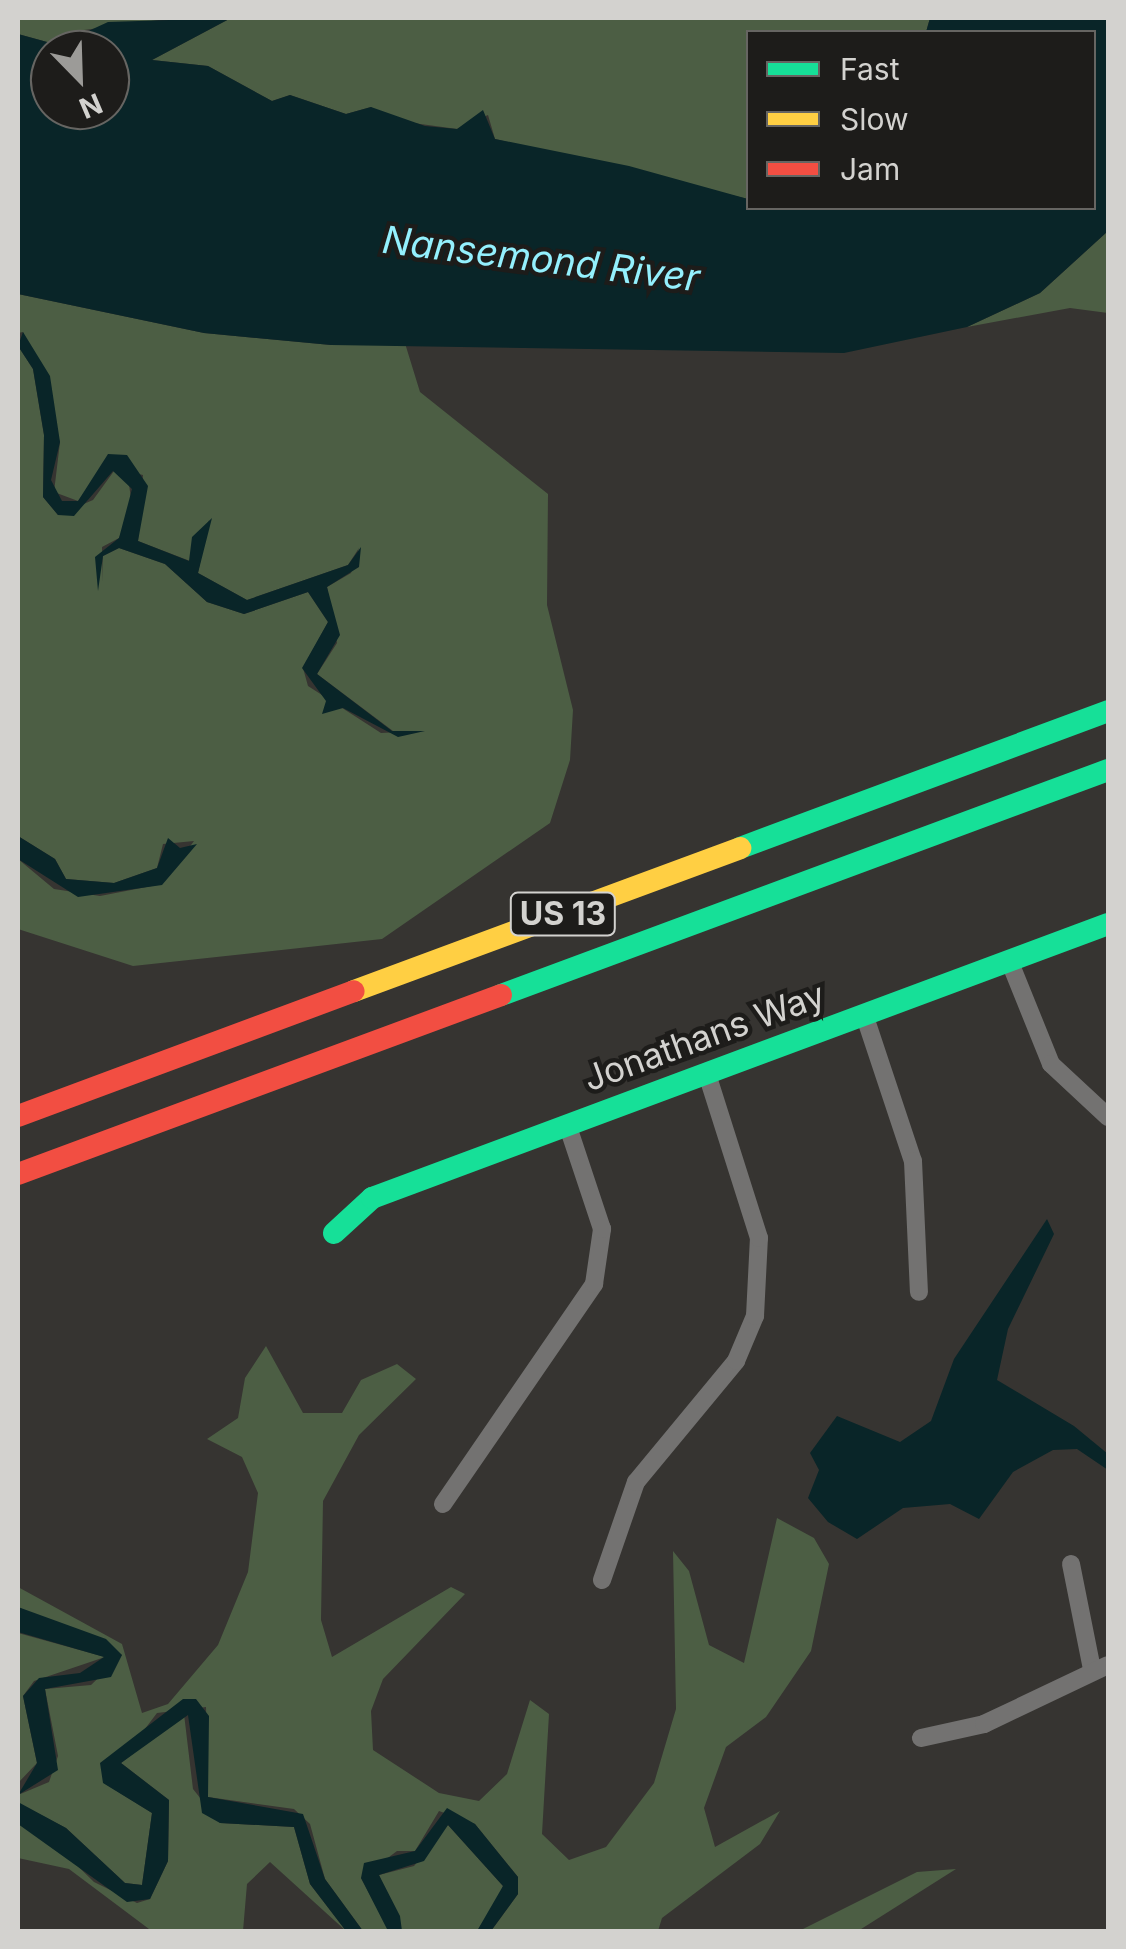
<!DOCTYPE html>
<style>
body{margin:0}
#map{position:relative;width:1126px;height:1949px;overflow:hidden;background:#363431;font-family:Inter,sans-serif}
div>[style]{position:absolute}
.green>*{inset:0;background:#4c5e44}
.water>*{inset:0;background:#092528}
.street>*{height:18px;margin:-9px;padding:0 9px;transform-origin:9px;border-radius:9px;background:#737271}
.fast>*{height:22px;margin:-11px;padding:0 11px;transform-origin:11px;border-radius:11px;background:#16e098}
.slow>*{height:22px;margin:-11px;padding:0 11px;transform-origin:11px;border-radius:11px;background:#ffcf43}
.jam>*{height:22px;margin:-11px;padding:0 11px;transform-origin:11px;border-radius:11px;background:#f24e42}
span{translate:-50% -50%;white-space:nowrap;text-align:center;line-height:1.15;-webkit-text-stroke:9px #1d1c1a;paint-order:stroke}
.shield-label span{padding:2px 8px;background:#1d1c1a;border:2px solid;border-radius:8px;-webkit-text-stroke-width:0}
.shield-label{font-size:32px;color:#d3d2cf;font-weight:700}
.street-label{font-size:35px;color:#d3d2cf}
.water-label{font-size:38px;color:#94f0fd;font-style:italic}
.frame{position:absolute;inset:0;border:20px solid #d3d2cf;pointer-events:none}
.legend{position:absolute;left:746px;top:30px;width:350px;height:180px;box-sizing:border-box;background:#1d1c1a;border:2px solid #666562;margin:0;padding:12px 18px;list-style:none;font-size:30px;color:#d3d2cf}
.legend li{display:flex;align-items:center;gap:20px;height:50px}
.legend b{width:50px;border:2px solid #666562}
.north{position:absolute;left:30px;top:30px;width:100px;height:100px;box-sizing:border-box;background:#1d1c1a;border:2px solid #666562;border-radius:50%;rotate:157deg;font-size:28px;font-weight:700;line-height:40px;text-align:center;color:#d3d2cf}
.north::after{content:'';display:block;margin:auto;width:35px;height:45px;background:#9c9b98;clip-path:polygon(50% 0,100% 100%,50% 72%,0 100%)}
</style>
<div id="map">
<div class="green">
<i style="clip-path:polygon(18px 18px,174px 18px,84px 30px,58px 45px,18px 34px)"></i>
<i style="clip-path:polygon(231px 18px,930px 18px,926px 32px,748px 32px,748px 199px,495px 139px,488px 115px,457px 129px,384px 119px,371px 107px,346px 114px,290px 95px,272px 101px,208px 66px,152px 60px)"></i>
<i style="clip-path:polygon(1108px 231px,1108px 313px,1070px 308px,967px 327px,1040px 293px)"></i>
<i style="clip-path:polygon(18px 294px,204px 333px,331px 345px,404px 340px,420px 392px,548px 494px,547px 605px,573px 710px,570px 760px,550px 823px,382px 939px,133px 966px,18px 929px,18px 859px,54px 889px,100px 896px,162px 884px,194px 841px,163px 844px,157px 868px,114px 883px,66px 879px,55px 859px,18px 836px,18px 346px,33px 369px,44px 435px,43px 497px,58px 515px,93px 500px,114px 471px,128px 477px,132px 506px,119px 538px,102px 547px,103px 582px,103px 556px,119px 548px,165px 564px,207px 602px,244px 614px,308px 592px,328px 622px,303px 668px,308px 686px,381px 733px,421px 731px,393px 731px,317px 674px,337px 643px,327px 587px,351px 573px,359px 548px,348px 565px,247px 600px,198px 573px,209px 520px,190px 561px,138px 541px,143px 475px,104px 466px,78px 501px,54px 492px,60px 442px,23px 332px,18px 333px)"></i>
<i style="clip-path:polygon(266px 1346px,303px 1413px,342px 1413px,361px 1380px,397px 1364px,416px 1379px,359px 1435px,323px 1501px,321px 1620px,332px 1657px,451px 1587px,465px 1594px,383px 1679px,371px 1711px,373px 1750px,439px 1793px,479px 1801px,507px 1774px,530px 1700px,549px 1714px,542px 1834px,569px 1860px,606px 1847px,654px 1783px,676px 1709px,673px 1551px,689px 1571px,709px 1645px,744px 1663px,777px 1518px,814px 1538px,829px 1564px,811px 1651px,766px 1717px,726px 1747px,704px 1808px,715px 1847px,780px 1811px,760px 1844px,662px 1918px,658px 1931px,491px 1931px,518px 1894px,518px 1877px,475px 1824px,439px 1811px,415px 1851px,397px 1851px,361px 1878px,388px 1929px,363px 1931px,325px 1879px,310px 1824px,294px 1809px,208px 1797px,206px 1707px,157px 1713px,104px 1783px,152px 1813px,142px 1885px,125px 1883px,66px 1828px,18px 1803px,18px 1795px,49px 1782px,58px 1756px,45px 1689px,91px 1685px,122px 1655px,18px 1607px,18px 1587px,122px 1644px,142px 1713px,168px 1704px,218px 1645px,248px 1572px,258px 1493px,242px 1457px,207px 1439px,238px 1418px,245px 1378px)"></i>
<i style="clip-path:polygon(18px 1633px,105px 1657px,34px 1681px,23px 1696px,37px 1763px,18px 1783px)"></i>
<i style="clip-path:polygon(184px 1714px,193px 1789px,220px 1823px,294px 1827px,310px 1884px,346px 1931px,270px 1862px,247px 1884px,243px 1931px,153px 1932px,69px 1869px,18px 1858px,18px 1824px,49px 1838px,94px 1882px,137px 1903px,150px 1899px,168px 1861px,169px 1800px,121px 1763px)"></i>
<i style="clip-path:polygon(448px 1825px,503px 1886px,499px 1898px,477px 1931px,402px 1931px,379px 1875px,414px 1866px)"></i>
<i style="clip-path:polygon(956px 1869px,858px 1931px,799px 1931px,917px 1872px)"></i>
</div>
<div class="water">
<i style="clip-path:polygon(evenodd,231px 18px,152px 60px,208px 66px,272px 101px,290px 95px,346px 114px,371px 107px,425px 126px,457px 129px,483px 110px,495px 139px,629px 166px,748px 199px,748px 208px,1094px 208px,1094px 32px,926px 32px,930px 18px,1108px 18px,1108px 231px,1040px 293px,967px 327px,844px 353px,331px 345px,204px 333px,18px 294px,18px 34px,58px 45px,108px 22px,231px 18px,110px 50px,110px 110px,50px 110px,50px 50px,110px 50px)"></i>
<i style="clip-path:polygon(23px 332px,50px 376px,60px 442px,51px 480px,62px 501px,78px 501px,108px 454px,127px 455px,148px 486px,138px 541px,189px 561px,192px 537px,212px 518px,198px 573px,247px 600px,348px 565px,361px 547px,359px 567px,327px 587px,340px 635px,317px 674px,392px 731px,425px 731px,398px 737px,343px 708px,322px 714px,326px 701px,302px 668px,328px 622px,308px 592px,244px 614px,207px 602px,165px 564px,119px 548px,103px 556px,98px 591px,95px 557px,119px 538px,132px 489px,113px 471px,74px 516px,58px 515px,43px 497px,44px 435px,33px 369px,18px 346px)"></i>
<i style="clip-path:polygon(18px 836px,55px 859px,66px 879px,114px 883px,157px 868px,168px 838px,180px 848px,197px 844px,162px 885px,78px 897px,18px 859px)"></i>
<i style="clip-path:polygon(1047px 1219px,1054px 1234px,1008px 1329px,997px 1380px,1074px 1426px,1108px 1454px,1108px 1470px,1077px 1449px,1053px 1450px,1013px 1472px,979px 1519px,950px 1504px,903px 1508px,857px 1539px,828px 1522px,808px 1498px,819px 1470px,810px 1453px,837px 1416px,900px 1442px,931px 1421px,954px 1359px)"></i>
<i style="clip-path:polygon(18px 1607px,106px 1639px,122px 1655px,111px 1677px,45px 1689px,58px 1770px,18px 1795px,37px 1763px,23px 1696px,39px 1678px,80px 1673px,104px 1657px,18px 1632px)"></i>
<i style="clip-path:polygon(183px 1699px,196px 1699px,209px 1716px,208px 1797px,303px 1814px,325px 1879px,363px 1931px,346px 1931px,310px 1884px,294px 1827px,220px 1823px,202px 1813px,188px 1715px,121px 1763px,169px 1800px,168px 1861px,150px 1899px,127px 1902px,18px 1824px,18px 1802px,66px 1828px,125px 1883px,142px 1885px,152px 1813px,103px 1783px,100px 1763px)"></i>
<i style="clip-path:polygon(447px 1808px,475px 1824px,518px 1877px,518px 1894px,491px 1931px,477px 1931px,503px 1886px,448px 1825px,424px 1861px,379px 1875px,400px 1916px,402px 1931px,388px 1931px,361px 1878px,364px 1863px,415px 1851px)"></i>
</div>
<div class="street">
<i style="left:1009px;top:960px;width:112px;rotate:68deg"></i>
<i style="left:1051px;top:1064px;width:78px;rotate:42.9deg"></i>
<i style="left:864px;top:1014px;width:155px;rotate:71.6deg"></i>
<i style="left:913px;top:1161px;width:131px;rotate:87.4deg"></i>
<i style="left:443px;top:1504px;width:267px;rotate:-55.5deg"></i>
<i style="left:594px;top:1284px;width:56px;rotate:-81.7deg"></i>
<i style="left:602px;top:1229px;width:111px;rotate:-108.4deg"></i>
<i style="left:1071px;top:1564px;width:107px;rotate:78.7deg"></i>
<i style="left:602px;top:1580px;width:104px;rotate:-70.9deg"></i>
<i style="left:636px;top:1482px;width:157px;rotate:-50.4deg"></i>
<i style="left:736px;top:1361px;width:49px;rotate:-67.1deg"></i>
<i style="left:755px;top:1316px;width:78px;rotate:-87.1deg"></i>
<i style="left:759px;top:1238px;width:172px;rotate:-107.6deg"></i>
<i style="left:921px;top:1738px;width:65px;rotate:-12.5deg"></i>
<i style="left:984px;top:1724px;width:137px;rotate:-25.4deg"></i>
</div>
<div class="fast">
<i style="left:740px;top:848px;width:393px;rotate:-20.4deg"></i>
<i style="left:501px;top:995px;width:647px;rotate:-20.34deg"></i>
<i style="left:334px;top:1233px;width:52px;rotate:-42.6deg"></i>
<i style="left:372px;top:1198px;width:785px;rotate:-20.42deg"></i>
</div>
<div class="slow">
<i style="left:354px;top:991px;width:412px;rotate:-20.3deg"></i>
</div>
<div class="jam">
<i style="left:18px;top:1116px;width:358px;rotate:-20.4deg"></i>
<i style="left:18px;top:1174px;width:515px;rotate:-20.33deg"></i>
</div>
<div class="shield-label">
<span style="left:563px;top:914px">US 13</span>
</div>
<div class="street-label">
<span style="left:704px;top:1036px;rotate:-20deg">Jonathans Way</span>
</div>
<div class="water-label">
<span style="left:541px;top:259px;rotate:7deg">Nansemond River</span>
</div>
<div class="frame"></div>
<ul class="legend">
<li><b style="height:12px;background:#16e098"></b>Fast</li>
<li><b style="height:12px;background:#ffcf43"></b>Slow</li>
<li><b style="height:12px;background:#f24e42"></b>Jam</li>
</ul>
<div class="north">N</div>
</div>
